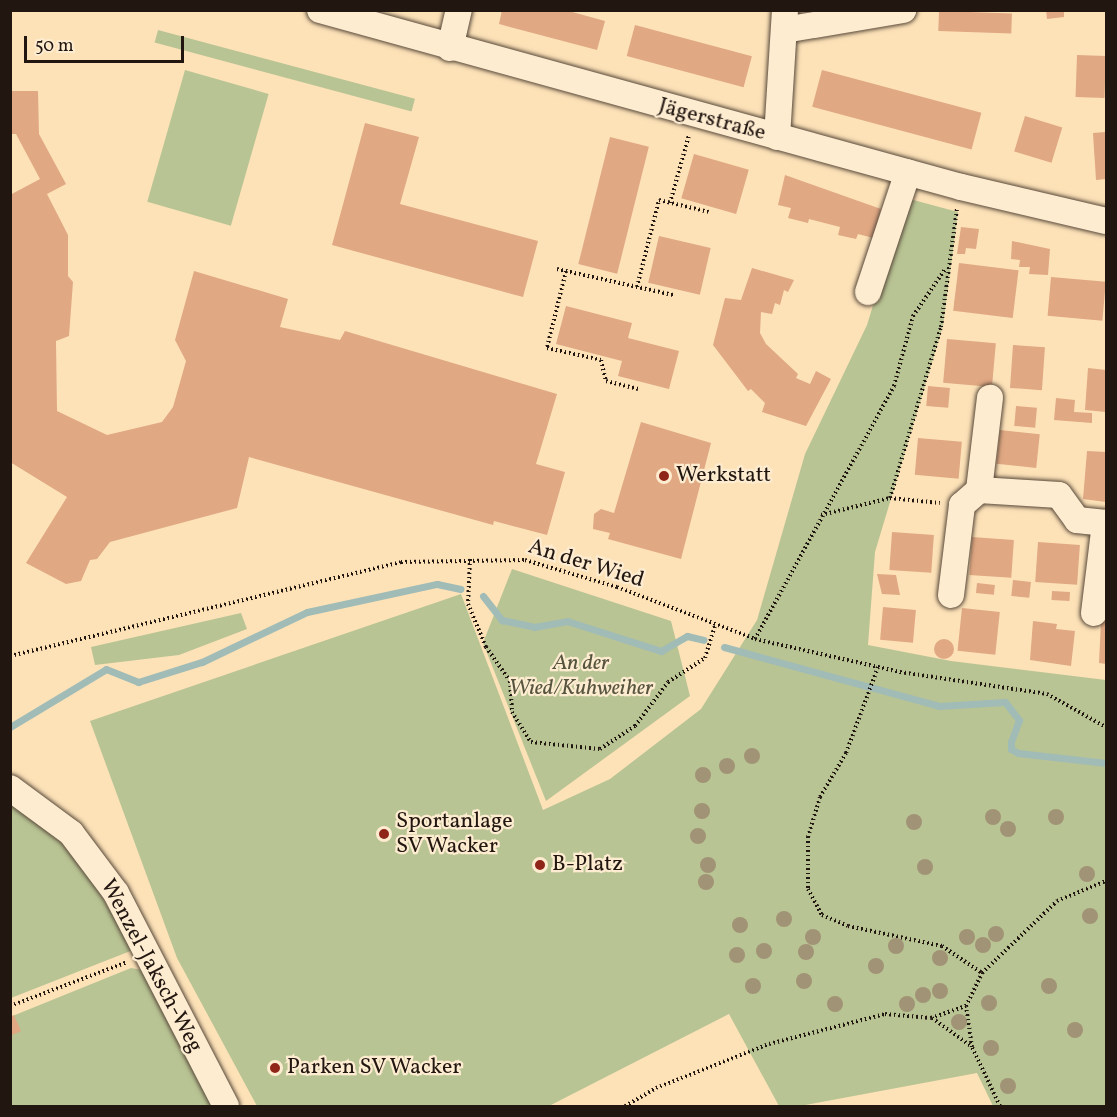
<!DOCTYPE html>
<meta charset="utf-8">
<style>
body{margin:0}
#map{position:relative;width:1117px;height:1117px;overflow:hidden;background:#fde2b8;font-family:Vollkorn,serif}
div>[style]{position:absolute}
.green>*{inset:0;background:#b9c494;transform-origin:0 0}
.stream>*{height:7px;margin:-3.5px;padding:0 3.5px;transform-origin:3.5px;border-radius:3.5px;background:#a1bcb6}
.building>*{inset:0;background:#e0a883;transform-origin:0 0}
.round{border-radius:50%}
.path>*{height:4px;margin-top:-2px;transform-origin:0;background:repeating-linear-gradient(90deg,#211610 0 1.5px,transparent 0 4.5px)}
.roads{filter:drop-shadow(0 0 2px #58493a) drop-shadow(0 0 2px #58493a)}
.minor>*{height:26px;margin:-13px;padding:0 13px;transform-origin:13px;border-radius:13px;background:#feecd1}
.trees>*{width:16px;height:16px;margin:-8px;border-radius:50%;background:#a19375}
.dots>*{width:16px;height:16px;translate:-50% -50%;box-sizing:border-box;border:3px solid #feecd1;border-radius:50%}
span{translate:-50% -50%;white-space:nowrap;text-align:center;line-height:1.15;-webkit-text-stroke:4.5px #feecd1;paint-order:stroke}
.street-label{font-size:22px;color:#211610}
.poi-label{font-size:22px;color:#211610}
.left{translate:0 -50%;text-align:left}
.park-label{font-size:22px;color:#56533e;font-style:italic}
.frame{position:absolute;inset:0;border:12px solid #211610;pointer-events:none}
.scale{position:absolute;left:24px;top:36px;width:160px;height:27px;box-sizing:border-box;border:3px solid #211610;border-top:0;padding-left:8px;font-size:18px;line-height:21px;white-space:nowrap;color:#211610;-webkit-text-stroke:4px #feecd1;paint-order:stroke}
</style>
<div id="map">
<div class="green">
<i style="left:158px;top:30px;width:266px;height:13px;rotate:15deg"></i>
<i style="left:185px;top:70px;width:87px;height:137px;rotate:16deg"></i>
<i style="clip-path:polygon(906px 198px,958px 212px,943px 326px,875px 552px,868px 645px,951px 661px,1106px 680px,1106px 1106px,993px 1106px,977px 1073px,800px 1106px,779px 1106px,729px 1014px,549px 1106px,257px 1106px,177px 958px,90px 721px,461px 594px,543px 810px,610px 779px,701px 709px,757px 620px,805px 454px,867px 325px)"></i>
<i style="clip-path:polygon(512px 569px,671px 621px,690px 696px,546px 801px,483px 643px)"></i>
<i style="clip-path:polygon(241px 613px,247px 629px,179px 655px,95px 665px,91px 647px)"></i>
<i style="clip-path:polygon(11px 797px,57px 837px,91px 878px,133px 950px,11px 998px)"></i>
<i style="clip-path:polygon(131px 968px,143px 970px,216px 1106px,11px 1106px,10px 1017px)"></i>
</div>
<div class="stream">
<i style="left:483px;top:596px;width:31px;rotate:52deg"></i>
<i style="left:502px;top:620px;width:33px;rotate:12deg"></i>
<i style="left:534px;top:627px;width:34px;rotate:-10deg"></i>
<i style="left:567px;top:621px;width:99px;rotate:17.7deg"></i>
<i style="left:661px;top:651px;width:30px;rotate:-30deg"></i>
<i style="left:687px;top:636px;width:17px;rotate:13deg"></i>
<i style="left:724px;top:647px;width:223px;rotate:15.3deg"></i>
<i style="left:939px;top:706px;width:66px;rotate:-3.5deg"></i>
<i style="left:1005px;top:702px;width:23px;rotate:52deg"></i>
<i style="left:1019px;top:720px;width:23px;rotate:110deg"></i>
<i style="left:1011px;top:742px;width:7px;rotate:90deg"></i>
<i style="left:1011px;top:749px;width:8px;rotate:30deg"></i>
<i style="left:1018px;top:753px;width:89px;rotate:6.5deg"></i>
<i style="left:10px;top:727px;width:112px;rotate:-31.1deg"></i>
<i style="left:106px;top:669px;width:35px;rotate:22deg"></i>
<i style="left:138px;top:682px;width:67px;rotate:-17.4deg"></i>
<i style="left:202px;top:662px;width:116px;rotate:-25.5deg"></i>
<i style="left:307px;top:612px;width:133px;rotate:-12.2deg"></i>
<i style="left:437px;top:584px;width:24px;rotate:12deg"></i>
</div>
<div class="building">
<i style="clip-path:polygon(502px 10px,565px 10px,605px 21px,597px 50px,499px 24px)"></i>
<i style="clip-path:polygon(1046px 10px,1064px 10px,1064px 17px,1047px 19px)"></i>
<i style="left:939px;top:11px;width:73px;height:20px;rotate:2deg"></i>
<i style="left:635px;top:25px;width:121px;height:32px;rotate:15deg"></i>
<i style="left:1077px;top:55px;width:29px;height:42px;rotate:2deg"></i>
<i style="left:822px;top:70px;width:165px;height:38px;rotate:15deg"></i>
<i style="clip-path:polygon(10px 91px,38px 91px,39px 134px,66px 184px,47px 194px,68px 235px,68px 276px,73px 282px,69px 336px,56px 341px,57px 411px,107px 435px,162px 422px,173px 407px,186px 361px,175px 340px,194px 271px,288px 299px,280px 327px,340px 340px,345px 331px,557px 394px,536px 464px,565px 472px,547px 535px,494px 521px,493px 525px,249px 457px,237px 508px,110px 542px,97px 559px,90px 560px,81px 581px,66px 584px,26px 563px,67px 497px,10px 462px,10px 195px,40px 179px,16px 134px,10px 134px)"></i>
<i style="left:1025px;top:116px;width:39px;height:37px;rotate:17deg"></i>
<i style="clip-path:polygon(365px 123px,419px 137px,400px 204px,538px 241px,523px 297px,332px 245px)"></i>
<i style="clip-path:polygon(1106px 132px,1106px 179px,1096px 180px,1093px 133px)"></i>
<i style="left:610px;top:137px;width:40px;height:131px;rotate:14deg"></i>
<i style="left:694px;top:154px;width:57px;height:46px;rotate:16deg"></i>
<i style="clip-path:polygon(785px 175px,881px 209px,873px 238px,858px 234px,856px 239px,838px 235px,840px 227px,809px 219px,808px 223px,788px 218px,791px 208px,778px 205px)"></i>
<i style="clip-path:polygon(961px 227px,979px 229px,976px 249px,966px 248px,965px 254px,957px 254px)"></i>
<i style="left:659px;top:236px;width:53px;height:48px;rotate:13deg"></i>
<i style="clip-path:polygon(1012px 241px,1050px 249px,1048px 275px,1029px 274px,1030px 267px,1019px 267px,1020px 260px,1011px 259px)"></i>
<i style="left:959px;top:263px;width:60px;height:48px;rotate:7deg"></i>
<i style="clip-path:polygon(752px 268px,794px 280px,788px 292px,784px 290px,780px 305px,775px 303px,772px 314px,761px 312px,760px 333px,766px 344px,798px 374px,796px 378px,810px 384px,816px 371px,831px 379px,806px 426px,762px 412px,765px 403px,751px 389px,748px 391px,713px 345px,725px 298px,741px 300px)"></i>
<i style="left:1051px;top:277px;width:55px;height:39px;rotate:5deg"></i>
<i style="clip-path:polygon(566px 306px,632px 323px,628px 338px,679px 351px,669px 389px,618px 376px,622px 361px,556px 344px)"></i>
<i style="left:947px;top:339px;width:49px;height:44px;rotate:5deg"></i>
<i style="left:1013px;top:345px;width:32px;height:43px;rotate:4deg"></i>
<i style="clip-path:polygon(1088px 368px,1106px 370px,1106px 412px,1085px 410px)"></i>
<i style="left:928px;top:386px;width:22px;height:20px;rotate:5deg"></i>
<i style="clip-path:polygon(1056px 398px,1075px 400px,1074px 412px,1092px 413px,1092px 423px,1054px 420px)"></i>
<i style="left:1016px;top:406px;width:21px;height:20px;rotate:5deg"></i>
<i style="clip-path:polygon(641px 422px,711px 443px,681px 559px,608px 539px,610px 533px,593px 529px,594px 514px,601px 509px,614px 513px)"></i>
<i style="left:1000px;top:430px;width:40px;height:34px;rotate:6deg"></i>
<i style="left:918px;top:438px;width:44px;height:37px;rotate:5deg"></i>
<i style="clip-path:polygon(1087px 451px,1106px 452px,1106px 502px,1083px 499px)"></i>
<i style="left:892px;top:532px;width:42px;height:38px;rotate:4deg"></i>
<i style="left:972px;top:537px;width:42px;height:38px;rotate:4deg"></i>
<i style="left:1038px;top:542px;width:42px;height:40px;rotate:4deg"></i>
<i style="clip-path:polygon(877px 574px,896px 575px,900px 595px,882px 594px)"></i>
<i style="left:1013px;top:580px;width:18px;height:16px;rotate:6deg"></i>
<i style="left:977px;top:583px;width:18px;height:10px;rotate:6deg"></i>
<i style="left:1052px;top:591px;width:18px;height:9px;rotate:3deg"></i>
<i style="left:883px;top:607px;width:33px;height:33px;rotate:5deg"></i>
<i style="left:962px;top:608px;width:38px;height:43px;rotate:6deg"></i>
<i style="clip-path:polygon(1033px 621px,1057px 624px,1056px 629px,1075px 631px,1071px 666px,1030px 660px)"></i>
<i style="clip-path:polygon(1101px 621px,1106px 622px,1106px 664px,1099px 663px)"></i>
<i class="round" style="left:934px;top:639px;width:20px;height:20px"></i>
<i style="clip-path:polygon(14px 1015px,21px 1031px,10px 1036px,10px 1017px)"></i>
</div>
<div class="path">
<i style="left:670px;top:203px;width:71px;rotate:-74.4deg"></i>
<i style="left:557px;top:269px;width:119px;rotate:12.6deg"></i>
<i style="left:566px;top:271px;width:79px;rotate:103.9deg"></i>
<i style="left:547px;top:348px;width:55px;rotate:12.5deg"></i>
<i style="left:601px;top:360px;width:22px;rotate:77deg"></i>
<i style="left:606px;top:381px;width:33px;rotate:14deg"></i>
<i style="left:637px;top:287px;width:90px;rotate:-75.8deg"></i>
<i style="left:659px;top:200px;width:51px;rotate:13.5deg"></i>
<i style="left:890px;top:498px;width:178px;rotate:-73.4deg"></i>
<i style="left:941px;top:327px;width:120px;rotate:-82.3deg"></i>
<i style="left:821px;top:515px;width:71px;rotate:-13.8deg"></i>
<i style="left:890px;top:498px;width:50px;rotate:5.7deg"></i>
<i style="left:470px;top:559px;width:45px;rotate:92.5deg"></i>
<i style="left:468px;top:604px;width:47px;rotate:67.3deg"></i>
<i style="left:486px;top:647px;width:42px;rotate:54.8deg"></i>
<i style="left:510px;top:681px;width:31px;rotate:86deg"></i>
<i style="left:512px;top:712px;width:36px;rotate:58deg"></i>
<i style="left:531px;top:742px;width:69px;rotate:5.8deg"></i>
<i style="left:600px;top:749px;width:42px;rotate:-33.3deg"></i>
<i style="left:635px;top:726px;width:55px;rotate:-53.1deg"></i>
<i style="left:668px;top:682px;width:44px;rotate:-33deg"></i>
<i style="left:705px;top:658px;width:34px;rotate:-73deg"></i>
<i style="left:755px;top:639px;width:289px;rotate:-61.2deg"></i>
<i style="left:894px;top:386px;width:73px;rotate:-74.8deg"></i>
<i style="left:913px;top:316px;width:58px;rotate:-55.5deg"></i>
<i style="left:10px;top:656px;width:402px;rotate:-13.5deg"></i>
<i style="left:401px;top:562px;width:124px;rotate:-0.9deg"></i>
<i style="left:525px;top:560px;width:96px;rotate:16.4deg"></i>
<i style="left:617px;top:587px;width:147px;rotate:20.6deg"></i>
<i style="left:755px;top:639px;width:149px;rotate:12.8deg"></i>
<i style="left:900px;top:672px;width:149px;rotate:8.5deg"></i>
<i style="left:1047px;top:694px;width:68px;rotate:29.2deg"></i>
<i style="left:878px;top:667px;width:92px;rotate:110.4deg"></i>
<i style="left:846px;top:753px;width:51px;rotate:120.6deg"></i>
<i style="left:820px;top:797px;width:42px;rotate:106.7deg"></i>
<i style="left:808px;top:837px;width:52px;rotate:90deg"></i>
<i style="left:808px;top:889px;width:30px;rotate:62deg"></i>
<i style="left:822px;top:915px;width:28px;rotate:23deg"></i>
<i style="left:848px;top:926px;width:96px;rotate:12deg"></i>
<i style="left:942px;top:946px;width:48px;rotate:34deg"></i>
<i style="left:10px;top:1006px;width:125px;rotate:-20.6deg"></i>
<i style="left:932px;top:1018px;width:49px;rotate:35.9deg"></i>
<i style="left:625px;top:1106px;width:36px;rotate:-30deg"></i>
<i style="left:656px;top:1088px;width:121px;rotate:-21.3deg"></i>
<i style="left:769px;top:1044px;width:120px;rotate:-14.5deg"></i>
<i style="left:885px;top:1014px;width:46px;rotate:5deg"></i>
<i style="left:931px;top:1018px;width:37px;rotate:-19deg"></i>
<i style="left:1000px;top:1106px;width:65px;rotate:-115.4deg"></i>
<i style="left:972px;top:1047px;width:41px;rotate:-98.3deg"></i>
<i style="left:966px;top:1006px;width:37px;rotate:-64deg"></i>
<i style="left:982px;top:973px;width:104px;rotate:-43.8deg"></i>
<i style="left:1057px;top:901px;width:53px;rotate:-22.2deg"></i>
</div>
<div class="roads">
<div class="minor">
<i style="left:320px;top:10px;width:665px;rotate:15.44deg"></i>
<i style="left:961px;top:187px;width:149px;rotate:13.2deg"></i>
<i style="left:784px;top:30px;width:121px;rotate:-9.5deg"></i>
<i style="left:450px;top:48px;width:39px;rotate:-77deg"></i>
<i style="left:777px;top:137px;width:127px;rotate:-86.4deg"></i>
<i style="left:868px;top:292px;width:126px;rotate:-71.6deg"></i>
<i style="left:979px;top:490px;width:93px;rotate:-83.2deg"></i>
<i style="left:951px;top:595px;width:91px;rotate:-83deg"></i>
<i style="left:962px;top:505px;width:23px;rotate:-41deg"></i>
<i style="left:979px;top:490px;width:80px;rotate:3.6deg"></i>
<i style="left:1059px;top:495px;width:31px;rotate:54deg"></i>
<i style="left:1077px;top:520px;width:29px;rotate:6deg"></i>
<i style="left:1094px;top:613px;width:91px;rotate:-83deg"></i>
<i style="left:10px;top:788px;width:76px;rotate:36.4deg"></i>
<i style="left:71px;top:833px;width:75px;rotate:53.1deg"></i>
<i style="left:116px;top:893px;width:240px;rotate:62.7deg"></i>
</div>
</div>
<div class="trees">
<i style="left:752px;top:756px"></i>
<i style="left:727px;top:766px"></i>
<i style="left:703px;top:775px"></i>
<i style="left:702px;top:811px"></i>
<i style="left:993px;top:817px"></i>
<i style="left:1056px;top:817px"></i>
<i style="left:914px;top:822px"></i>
<i style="left:1008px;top:829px"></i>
<i style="left:698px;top:836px"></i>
<i style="left:708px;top:865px"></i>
<i style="left:925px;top:867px"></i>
<i style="left:1087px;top:874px"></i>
<i style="left:706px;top:882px"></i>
<i style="left:1090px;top:916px"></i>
<i style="left:784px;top:919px"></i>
<i style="left:740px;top:925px"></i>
<i style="left:996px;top:934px"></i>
<i style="left:813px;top:937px"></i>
<i style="left:967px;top:937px"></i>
<i style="left:983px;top:945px"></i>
<i style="left:896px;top:946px"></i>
<i style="left:764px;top:951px"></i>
<i style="left:806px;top:952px"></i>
<i style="left:737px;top:955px"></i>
<i style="left:940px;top:958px"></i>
<i style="left:876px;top:966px"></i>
<i style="left:804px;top:981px"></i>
<i style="left:753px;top:986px"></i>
<i style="left:1049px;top:986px"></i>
<i style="left:940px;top:991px"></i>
<i style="left:923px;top:995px"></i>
<i style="left:989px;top:1003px"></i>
<i style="left:835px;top:1004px"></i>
<i style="left:907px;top:1004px"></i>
<i style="left:959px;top:1022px"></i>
<i style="left:1075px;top:1030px"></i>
<i style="left:991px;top:1048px"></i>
<i style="left:1008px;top:1086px"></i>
</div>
<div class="dots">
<i style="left:664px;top:476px;background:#8f2418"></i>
<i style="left:384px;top:834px;background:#8f2418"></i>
<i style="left:540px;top:865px;background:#8f2418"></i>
<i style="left:275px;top:1068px;background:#8f2418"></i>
</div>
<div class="street-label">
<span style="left:712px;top:120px;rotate:15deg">Jägerstraße</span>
<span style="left:586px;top:564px;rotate:17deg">An der Wied</span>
<span style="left:151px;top:966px;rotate:62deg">Wenzel-Jaksch-Weg</span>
</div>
<div class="poi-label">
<span class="left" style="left:676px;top:476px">Werkstatt</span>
<span class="left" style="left:396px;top:834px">Sportanlage<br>SV Wacker</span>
<span class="left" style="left:552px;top:865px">B-Platz</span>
<span class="left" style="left:287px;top:1068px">Parken SV Wacker</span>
</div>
<div class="park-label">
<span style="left:581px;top:676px">An der<br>Wied/Kuhweiher</span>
</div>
<div class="frame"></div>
<div class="scale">50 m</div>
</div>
